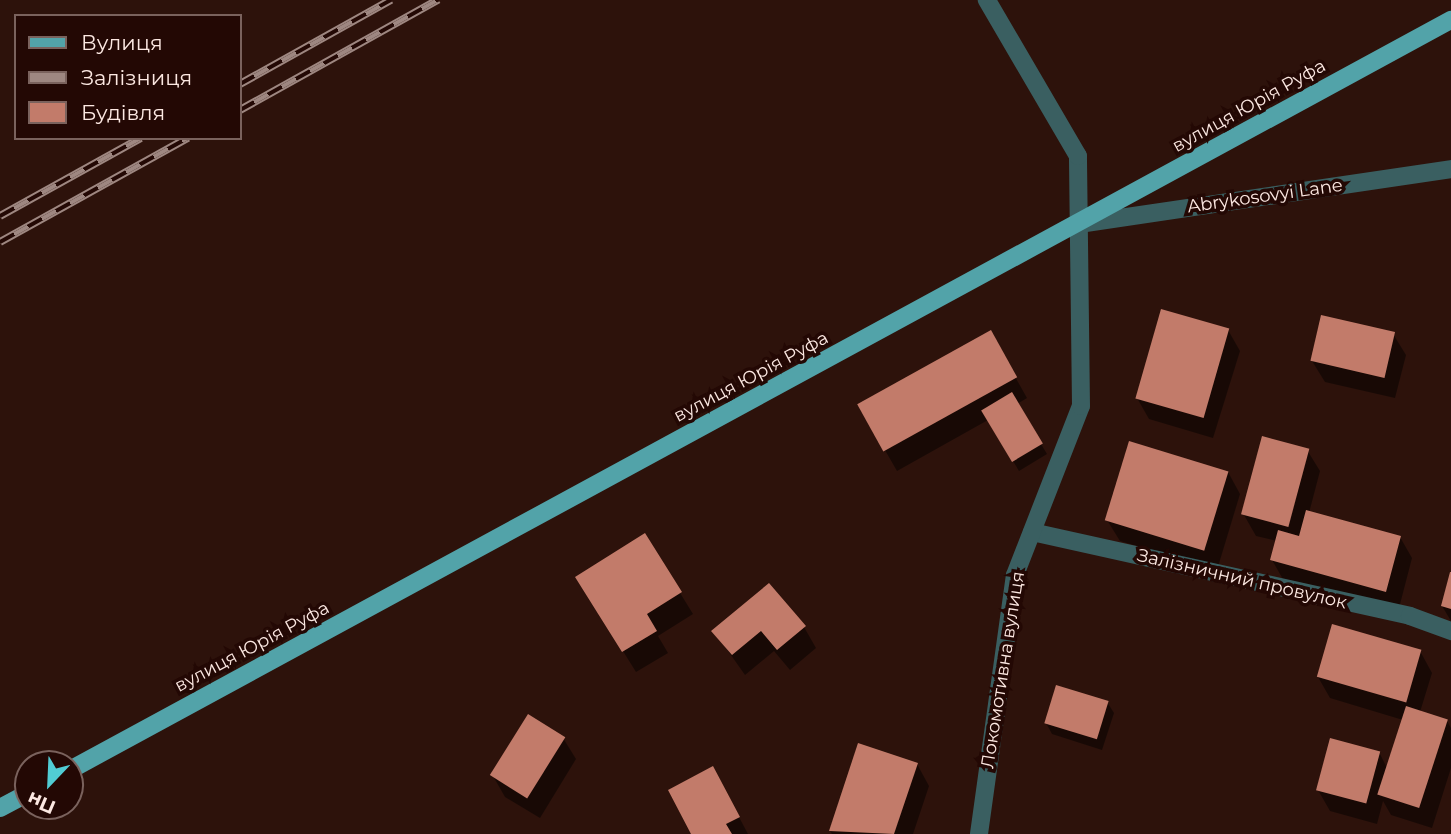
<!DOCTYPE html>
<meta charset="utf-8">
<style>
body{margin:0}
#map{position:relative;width:1451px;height:834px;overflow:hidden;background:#2d120b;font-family:Montserrat,sans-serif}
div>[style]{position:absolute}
.shadow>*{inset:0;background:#0007}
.building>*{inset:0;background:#c27b6a;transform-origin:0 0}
.minor>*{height:18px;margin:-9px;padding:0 9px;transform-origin:9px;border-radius:9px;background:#3a5f61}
.major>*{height:18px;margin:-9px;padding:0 9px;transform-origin:9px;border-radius:9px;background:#52a3a9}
.rail>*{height:8px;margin-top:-4px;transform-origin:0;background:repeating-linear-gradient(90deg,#230804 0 16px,#9e8781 0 32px);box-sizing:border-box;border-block:2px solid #9e8781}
span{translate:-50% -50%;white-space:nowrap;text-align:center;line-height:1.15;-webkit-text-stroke:7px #230804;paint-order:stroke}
.street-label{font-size:18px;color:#fce8e2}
.legend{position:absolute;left:14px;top:14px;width:228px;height:126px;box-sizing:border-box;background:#230804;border:2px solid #7a625d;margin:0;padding:9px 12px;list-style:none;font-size:21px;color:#fce8e2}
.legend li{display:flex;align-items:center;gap:14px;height:35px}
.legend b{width:35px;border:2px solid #7a625d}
.north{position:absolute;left:14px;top:750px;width:70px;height:70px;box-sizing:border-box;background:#230804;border:2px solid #7a625d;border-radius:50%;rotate:203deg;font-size:19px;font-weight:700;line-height:28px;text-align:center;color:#fce8e2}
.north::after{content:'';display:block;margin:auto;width:24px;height:32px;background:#51ccd4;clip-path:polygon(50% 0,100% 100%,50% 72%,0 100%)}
</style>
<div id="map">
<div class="shadow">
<i style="clip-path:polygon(1228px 330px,1240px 351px,1213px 438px,1149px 419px,1137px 398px)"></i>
<i style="clip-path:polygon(990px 332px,1027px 398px,1017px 404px,1047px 454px,1019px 471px,988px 420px,897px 471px,859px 405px)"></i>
<i style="clip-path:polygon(1393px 334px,1406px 355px,1395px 398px,1325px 382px,1312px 361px)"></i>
<i style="clip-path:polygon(1307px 450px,1320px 471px,1309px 513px,1400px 537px,1412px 558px,1398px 612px,1284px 581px,1272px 560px,1277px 541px,1256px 536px,1244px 515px)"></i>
<i style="clip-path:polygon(1228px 472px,1240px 494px,1217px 570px,1120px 541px,1107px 520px)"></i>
<i style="clip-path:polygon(645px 536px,693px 614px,658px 636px,668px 653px,636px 672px,590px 598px)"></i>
<i style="clip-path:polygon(1451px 576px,1451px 621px,1442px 606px)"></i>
<i style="clip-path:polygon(804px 627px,816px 648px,790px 670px,774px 651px,745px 675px,714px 631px)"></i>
<i style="clip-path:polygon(1420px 651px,1432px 673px,1420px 712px,1447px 721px,1451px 728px,1451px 768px,1432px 828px,1391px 815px,1383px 801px,1377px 824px,1330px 811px,1318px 790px,1379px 752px,1387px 768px,1403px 720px,1330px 698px,1318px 677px)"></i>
<i style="clip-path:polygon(1107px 702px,1114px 713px,1102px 750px,1052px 734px,1046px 723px)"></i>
<i style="clip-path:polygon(563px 738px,576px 759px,540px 818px,505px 797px,493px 776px)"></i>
<i style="clip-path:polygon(917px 764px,929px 786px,913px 834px,832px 834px,830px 831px)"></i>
<i style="clip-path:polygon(724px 789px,748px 834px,693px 834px)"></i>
</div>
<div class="building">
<i style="left:1161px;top:309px;width:71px;height:93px;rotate:16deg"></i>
<i style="left:1321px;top:315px;width:76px;height:47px;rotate:13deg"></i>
<i style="left:991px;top:330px;width:54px;height:153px;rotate:61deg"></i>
<i style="left:1012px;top:392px;width:60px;height:36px;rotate:59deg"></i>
<i style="left:1262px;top:436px;width:49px;height:81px;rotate:15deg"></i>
<i style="left:1129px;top:441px;width:104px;height:83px;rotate:17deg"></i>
<i style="clip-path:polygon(1306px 510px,1401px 536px,1386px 592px,1270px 560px,1278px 530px,1299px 536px)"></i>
<i style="clip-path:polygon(645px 533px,682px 592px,647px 614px,657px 631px,622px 652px,575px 577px)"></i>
<i style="clip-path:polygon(1450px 572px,1451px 572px,1451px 609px,1441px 606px)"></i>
<i style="clip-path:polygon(769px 583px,806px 626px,777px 650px,761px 631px,732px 655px,711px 631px)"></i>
<i style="left:1332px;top:624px;width:93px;height:55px;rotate:16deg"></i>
<i style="left:1056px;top:685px;width:55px;height:40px;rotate:17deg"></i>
<i style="left:1406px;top:706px;width:44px;height:93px;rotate:18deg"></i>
<i style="left:528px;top:714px;width:44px;height:72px;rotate:32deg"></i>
<i style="left:1330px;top:738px;width:52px;height:54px;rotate:15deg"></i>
<i style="clip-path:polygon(858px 743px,918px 763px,894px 834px,829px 831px)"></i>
<i style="clip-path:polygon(713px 766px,740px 817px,726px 824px,732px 834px,691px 834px,668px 790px)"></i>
</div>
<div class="minor">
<i style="left:1079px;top:224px;width:376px;rotate:-8.4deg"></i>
<i style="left:1032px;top:532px;width:387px;rotate:12.5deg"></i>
<i style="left:1410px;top:616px;width:44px;rotate:20.1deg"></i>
<i style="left:979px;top:834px;width:261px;rotate:-82.1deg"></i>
<i style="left:1015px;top:575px;width:181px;rotate:-68.7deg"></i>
<i style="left:1081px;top:406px;width:250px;rotate:-90.7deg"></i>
<i style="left:1078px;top:156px;width:181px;rotate:-120.3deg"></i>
</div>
<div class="major">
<i style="left:70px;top:770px;width:1572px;rotate:-28.51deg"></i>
<i style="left:0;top:808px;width:32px;rotate:-28deg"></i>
</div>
<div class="rail">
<i style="left:240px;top:84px;width:173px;rotate:-29.1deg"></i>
<i style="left:240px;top:110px;width:227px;rotate:-29.1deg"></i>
<i style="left:0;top:216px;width:161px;rotate:-29deg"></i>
<i style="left:0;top:242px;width:215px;rotate:-29deg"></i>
</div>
<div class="street-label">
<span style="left:1249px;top:106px;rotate:-29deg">вулиця Юрія Руфа</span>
<span style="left:1265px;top:196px;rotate:-8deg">Abrykosovyi Lane</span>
<span style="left:751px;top:377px;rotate:-28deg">вулиця Юрія Руфа</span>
<span style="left:1242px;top:579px;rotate:13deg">Залізничний провулок</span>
<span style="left:252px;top:647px;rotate:-28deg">вулиця Юрія Руфа</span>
<span style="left:1003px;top:670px;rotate:-81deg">Локомотивна вулиця</span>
</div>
<ul class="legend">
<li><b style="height:9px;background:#52a3a9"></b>Вулиця</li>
<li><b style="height:9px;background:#9e8781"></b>Залізниця</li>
<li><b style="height:19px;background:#c27b6a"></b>Будівля</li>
</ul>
<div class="north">Пн</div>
</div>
